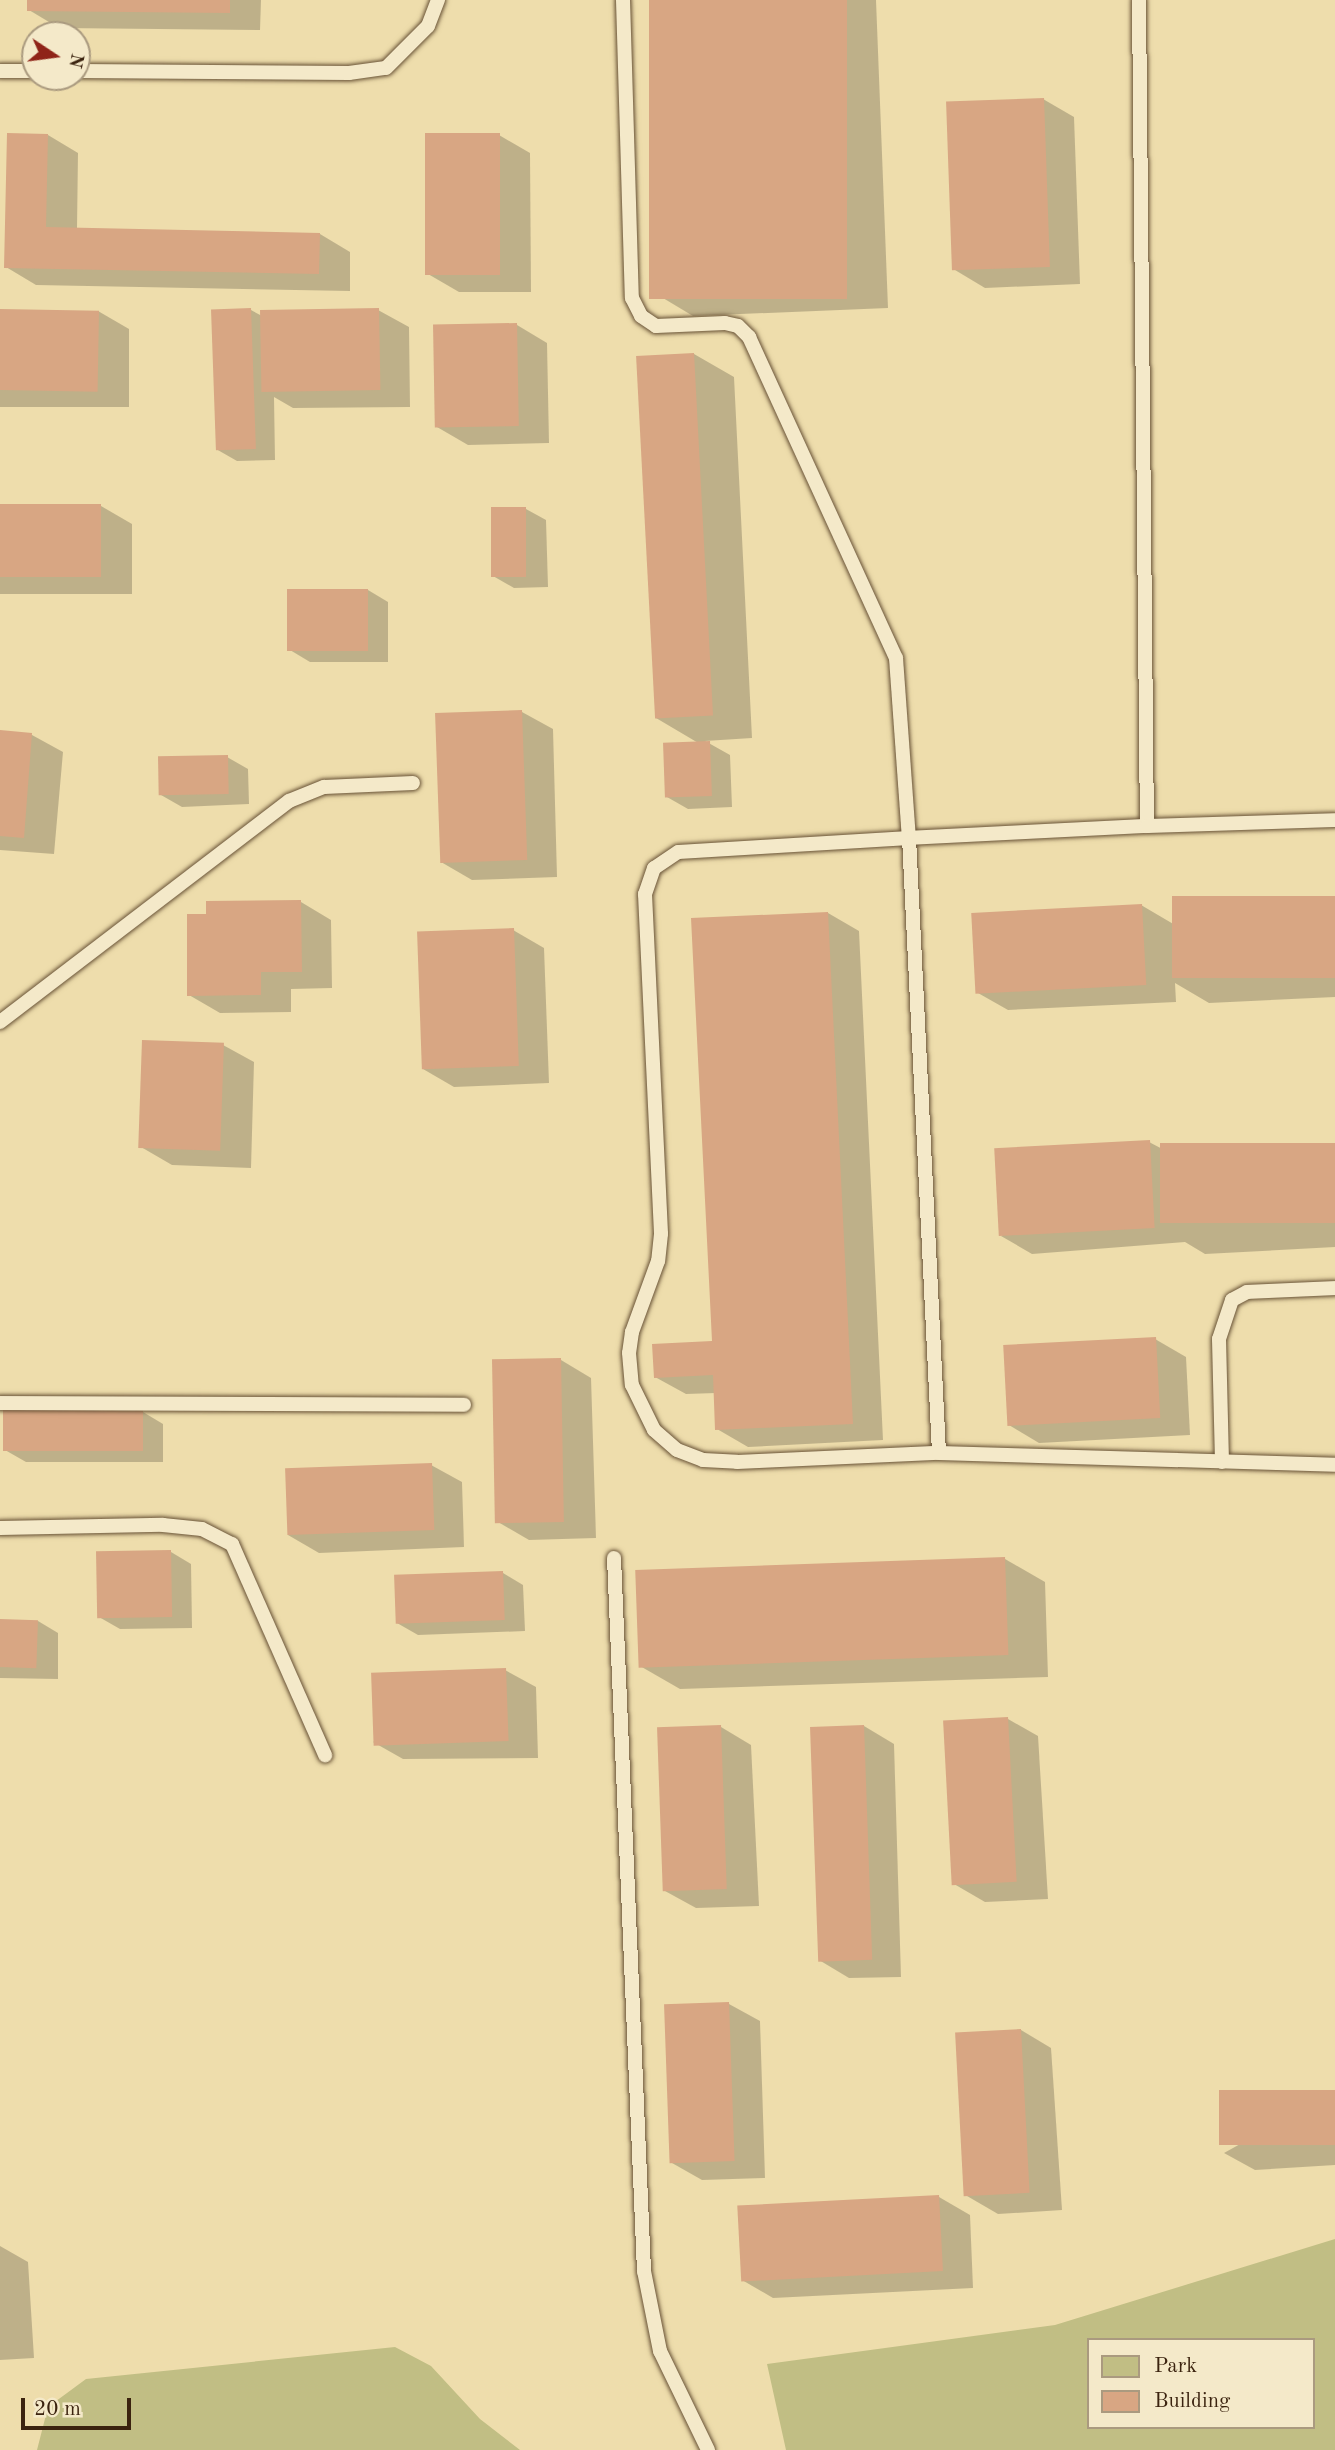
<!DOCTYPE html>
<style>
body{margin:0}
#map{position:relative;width:1335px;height:2450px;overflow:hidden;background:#eeddac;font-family:"Old Standard TT",serif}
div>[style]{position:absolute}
.green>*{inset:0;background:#c1be84}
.shadow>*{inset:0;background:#0003}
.building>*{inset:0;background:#d8a683;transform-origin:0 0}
.roads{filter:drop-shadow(0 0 2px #685236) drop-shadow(0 0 2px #685236)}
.lane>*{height:14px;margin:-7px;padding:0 7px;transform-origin:7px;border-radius:7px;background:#f4e9c9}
span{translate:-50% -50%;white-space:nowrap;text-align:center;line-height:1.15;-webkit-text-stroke:6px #f4e9c9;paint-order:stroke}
.legend{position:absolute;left:1087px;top:2338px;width:228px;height:91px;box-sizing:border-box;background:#f4e9c9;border:2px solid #aa9a7f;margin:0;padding:9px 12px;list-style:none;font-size:21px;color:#3b230f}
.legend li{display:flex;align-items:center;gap:14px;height:35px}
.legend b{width:35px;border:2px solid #aa9a7f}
.north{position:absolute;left:21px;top:21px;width:70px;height:70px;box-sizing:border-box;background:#f4e9c9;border:2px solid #aa9a7f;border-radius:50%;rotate:103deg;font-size:19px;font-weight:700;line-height:28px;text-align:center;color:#3b230f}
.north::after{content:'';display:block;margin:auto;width:24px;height:32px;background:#8f2418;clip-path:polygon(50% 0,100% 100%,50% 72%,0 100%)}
.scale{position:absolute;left:21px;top:2398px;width:110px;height:32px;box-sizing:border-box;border:4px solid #3b230f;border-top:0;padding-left:9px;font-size:21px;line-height:24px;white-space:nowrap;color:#3b230f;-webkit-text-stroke:5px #f4e9c9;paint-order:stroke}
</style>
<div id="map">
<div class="green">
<i style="clip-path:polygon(evenodd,1335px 2239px,1335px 2450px,786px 2450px,767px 2364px,1055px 2325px,1335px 2239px,1088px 2340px,1312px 2340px,1312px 2427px,1088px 2427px,1088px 2340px)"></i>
<i style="clip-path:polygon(395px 2347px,431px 2366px,480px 2419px,520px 2450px,37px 2450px,48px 2407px,86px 2379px)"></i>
</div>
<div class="shadow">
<i style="clip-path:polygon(29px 0,261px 0,260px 30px,59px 28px,29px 10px)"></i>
<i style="clip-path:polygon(651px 0,876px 0,888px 308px,693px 316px,663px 298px)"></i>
<i style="clip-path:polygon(1043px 99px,1074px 117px,1080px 284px,985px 288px,955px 270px)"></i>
<i style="clip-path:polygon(48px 135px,78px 153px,77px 229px,320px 234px,350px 252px,350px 291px,36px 285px,6px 267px)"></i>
<i style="clip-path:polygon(499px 135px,530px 153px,531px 292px,459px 292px,428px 274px)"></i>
<i style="clip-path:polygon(251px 310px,262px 316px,378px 310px,409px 327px,410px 407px,293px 408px,274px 397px,275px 460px,237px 461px,216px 449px)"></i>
<i style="clip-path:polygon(0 311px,98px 311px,129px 329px,129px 407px,0 407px)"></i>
<i style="clip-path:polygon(517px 325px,547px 343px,549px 443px,468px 445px,437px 427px)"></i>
<i style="clip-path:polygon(694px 354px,734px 377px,752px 738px,705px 741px,730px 755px,732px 807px,688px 809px,667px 797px,700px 744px,656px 718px)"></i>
<i style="clip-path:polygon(0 506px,101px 506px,132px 524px,132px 594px,0 594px)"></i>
<i style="clip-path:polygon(526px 509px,546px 520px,548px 587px,514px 588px,493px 576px)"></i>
<i style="clip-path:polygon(368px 590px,388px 602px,388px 662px,310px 662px,290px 650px)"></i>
<i style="clip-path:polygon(522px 712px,553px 729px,557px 877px,472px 880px,441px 862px)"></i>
<i style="clip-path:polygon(0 732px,32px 735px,63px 752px,54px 854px,0 850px)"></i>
<i style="clip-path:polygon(227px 757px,248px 769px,249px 804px,182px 807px,161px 795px)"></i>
<i style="clip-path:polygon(1335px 898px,1335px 997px,1209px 1003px,1175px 983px,1176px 1002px,1008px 1010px,978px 993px,1141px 905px,1175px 925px)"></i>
<i style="clip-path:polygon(301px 902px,331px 920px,332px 988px,291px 989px,291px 1012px,220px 1013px,189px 995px,208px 916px)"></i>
<i style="clip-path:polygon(828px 913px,859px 931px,883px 1440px,748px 1447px,717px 1429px,716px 1393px,686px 1394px,655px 1377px,713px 1343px)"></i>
<i style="clip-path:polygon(513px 930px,544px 948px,549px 1083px,454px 1087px,423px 1069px)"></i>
<i style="clip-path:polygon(223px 1045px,254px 1062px,251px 1168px,172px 1165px,141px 1147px)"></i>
<i style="clip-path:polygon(1149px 1142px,1170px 1153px,1335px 1145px,1335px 1247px,1205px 1254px,1185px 1242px,1032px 1254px,1001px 1236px)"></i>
<i style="clip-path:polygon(1155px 1339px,1186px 1357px,1190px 1435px,1039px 1443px,1009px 1425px)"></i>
<i style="clip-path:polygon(561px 1360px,591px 1378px,596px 1538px,529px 1540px,498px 1522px)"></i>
<i style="clip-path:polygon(143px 1412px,163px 1424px,163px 1462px,26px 1462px,5px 1450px)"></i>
<i style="clip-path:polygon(431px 1465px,462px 1482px,464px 1547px,319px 1553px,288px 1535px)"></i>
<i style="clip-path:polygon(171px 1552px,191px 1564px,192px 1628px,120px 1629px,99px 1617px)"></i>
<i style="clip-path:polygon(1005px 1559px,1045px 1582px,1048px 1677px,680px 1689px,640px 1666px)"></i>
<i style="clip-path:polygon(503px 1573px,523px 1585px,525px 1631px,418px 1635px,397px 1623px)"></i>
<i style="clip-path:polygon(0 1621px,38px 1621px,58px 1633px,58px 1679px,0 1678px)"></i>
<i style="clip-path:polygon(505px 1670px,536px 1687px,538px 1758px,403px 1759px,373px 1742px)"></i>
<i style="clip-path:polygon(1008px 1719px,1038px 1736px,1048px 1899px,985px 1902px,954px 1884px)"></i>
<i style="clip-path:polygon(864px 1726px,894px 1744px,901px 1977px,849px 1978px,819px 1960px)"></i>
<i style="clip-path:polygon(721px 1727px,751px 1745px,759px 1906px,696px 1908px,665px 1891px)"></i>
<i style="clip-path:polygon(729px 2004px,760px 2021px,765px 2178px,702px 2180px,672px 2163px)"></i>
<i style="clip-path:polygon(1021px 2030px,1051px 2048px,1062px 2210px,998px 2214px,967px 2196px)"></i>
<i style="clip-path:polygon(1335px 2091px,1335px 2165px,1255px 2170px,1224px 2153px)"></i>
<i style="clip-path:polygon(939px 2197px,970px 2215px,973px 2288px,773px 2298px,742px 2280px)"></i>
<i style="clip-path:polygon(0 2246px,28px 2262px,34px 2358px,0 2360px)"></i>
</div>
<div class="building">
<i style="clip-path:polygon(27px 0,230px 0,230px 13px,27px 11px)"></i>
<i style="left:649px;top:0;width:198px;height:299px"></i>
<i style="left:1044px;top:98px;width:169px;height:98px;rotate:88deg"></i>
<i style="clip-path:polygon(7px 133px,48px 134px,46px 227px,320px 233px,319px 274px,4px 268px)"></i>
<i style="left:500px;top:133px;width:142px;height:75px;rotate:90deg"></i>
<i style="left:251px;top:308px;width:141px;height:40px;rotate:88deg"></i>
<i style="left:379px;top:308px;width:82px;height:119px;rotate:89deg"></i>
<i style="left:0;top:309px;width:99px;height:81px;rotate:1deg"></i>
<i style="left:517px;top:323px;width:103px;height:84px;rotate:89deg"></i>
<i style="left:694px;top:353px;width:363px;height:58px;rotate:87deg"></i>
<i style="left:0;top:504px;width:101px;height:73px"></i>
<i style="left:491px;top:507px;width:35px;height:70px"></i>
<i style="left:287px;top:589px;width:81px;height:62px"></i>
<i style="left:522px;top:710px;width:150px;height:87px;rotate:88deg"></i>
<i style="clip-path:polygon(0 730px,32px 733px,24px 838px,0 836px)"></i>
<i style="left:710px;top:741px;width:55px;height:47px;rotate:88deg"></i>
<i style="left:228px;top:755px;width:39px;height:70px;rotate:89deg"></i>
<i style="left:1335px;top:896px;width:82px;height:163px;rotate:90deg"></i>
<i style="clip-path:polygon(301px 900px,302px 972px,261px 972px,261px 995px,187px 996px,187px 914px,206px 914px,206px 901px)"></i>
<i style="left:1142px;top:904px;width:81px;height:171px;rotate:87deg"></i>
<i style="clip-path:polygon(828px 912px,853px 1424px,715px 1430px,713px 1375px,654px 1378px,652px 1344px,712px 1341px,691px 918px)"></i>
<i style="left:514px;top:928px;width:138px;height:97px;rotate:88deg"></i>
<i style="left:142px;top:1040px;width:82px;height:108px;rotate:2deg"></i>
<i style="left:1150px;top:1140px;width:88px;height:156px;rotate:87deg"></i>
<i style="left:1335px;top:1143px;width:80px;height:175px;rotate:90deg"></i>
<i style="left:1156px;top:1337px;width:81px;height:153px;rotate:87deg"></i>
<i style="left:561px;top:1358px;width:164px;height:69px;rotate:89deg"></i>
<i style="left:3px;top:1410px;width:140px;height:41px"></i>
<i style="left:432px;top:1463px;width:67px;height:147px;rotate:88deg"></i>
<i style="left:171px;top:1550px;width:67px;height:75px;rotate:89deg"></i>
<i style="left:1005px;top:1557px;width:98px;height:370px;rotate:88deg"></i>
<i style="left:503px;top:1571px;width:49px;height:109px;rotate:88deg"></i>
<i style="left:0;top:1619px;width:38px;height:48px;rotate:2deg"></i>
<i style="left:506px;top:1668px;width:73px;height:135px;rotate:88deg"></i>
<i style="left:1008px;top:1717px;width:165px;height:65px;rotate:87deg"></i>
<i style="left:721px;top:1725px;width:164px;height:64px;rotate:88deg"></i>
<i style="left:864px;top:1725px;width:235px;height:54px;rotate:88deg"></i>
<i style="left:729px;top:2002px;width:159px;height:65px;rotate:88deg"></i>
<i style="left:1021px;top:2029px;width:164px;height:66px;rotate:87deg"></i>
<i style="left:1335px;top:2090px;width:55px;height:116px;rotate:90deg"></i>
<i style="left:939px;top:2195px;width:76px;height:202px;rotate:87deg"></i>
</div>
<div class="roads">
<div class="lane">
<i style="left:623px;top:0;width:298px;rotate:88.3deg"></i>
<i style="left:632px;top:298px;width:20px;rotate:63deg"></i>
<i style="left:641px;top:316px;width:18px;rotate:34deg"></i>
<i style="left:656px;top:326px;width:69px;rotate:-2.5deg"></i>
<i style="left:725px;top:323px;width:13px;rotate:13deg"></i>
<i style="left:738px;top:326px;width:16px;rotate:45deg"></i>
<i style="left:749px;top:337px;width:353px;rotate:65.4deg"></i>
<i style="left:896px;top:658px;width:180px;rotate:85.9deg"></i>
<i style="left:909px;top:838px;width:238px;rotate:-2.9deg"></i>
<i style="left:1139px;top:0;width:826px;rotate:89.45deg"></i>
<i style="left:1147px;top:826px;width:188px;rotate:-1.8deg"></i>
<i style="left:0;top:71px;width:35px"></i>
<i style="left:77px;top:71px;width:272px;rotate:0.4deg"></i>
<i style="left:349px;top:73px;width:37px;rotate:-8deg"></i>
<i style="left:386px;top:68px;width:59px;rotate:-45deg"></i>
<i style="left:428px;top:26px;width:28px;rotate:-69deg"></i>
<i style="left:0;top:1022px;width:364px;rotate:-37.4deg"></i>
<i style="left:289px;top:801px;width:38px;rotate:-22deg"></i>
<i style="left:324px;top:787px;width:89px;rotate:-2.6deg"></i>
<i style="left:0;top:1403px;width:464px;rotate:0.2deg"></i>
<i style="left:939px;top:1453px;width:616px;rotate:-92.79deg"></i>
<i style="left:909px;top:838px;width:231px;rotate:176.5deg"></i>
<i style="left:678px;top:852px;width:29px;rotate:146deg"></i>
<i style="left:654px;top:868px;width:28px;rotate:109deg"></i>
<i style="left:645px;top:894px;width:340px;rotate:87.3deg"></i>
<i style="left:661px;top:1234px;width:27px;rotate:96deg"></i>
<i style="left:658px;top:1261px;width:76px;rotate:110.1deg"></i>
<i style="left:632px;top:1332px;width:21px;rotate:98deg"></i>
<i style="left:629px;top:1353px;width:32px;rotate:85deg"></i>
<i style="left:632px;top:1385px;width:50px;rotate:63.9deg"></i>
<i style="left:654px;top:1430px;width:30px;rotate:41deg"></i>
<i style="left:677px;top:1450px;width:28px;rotate:21deg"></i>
<i style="left:703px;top:1460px;width:34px;rotate:3deg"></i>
<i style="left:737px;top:1462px;width:202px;rotate:-2.6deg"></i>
<i style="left:939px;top:1453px;width:396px;rotate:1.7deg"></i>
<i style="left:1222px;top:1462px;width:123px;rotate:-91.4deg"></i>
<i style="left:1219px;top:1339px;width:41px;rotate:-71.6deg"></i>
<i style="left:1232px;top:1300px;width:17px;rotate:-28deg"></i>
<i style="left:1247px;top:1292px;width:88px;rotate:-2.6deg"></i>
<i style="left:0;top:1528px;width:163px;rotate:-1.1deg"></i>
<i style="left:163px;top:1525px;width:39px;rotate:6deg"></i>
<i style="left:202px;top:1529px;width:34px;rotate:27deg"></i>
<i style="left:232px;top:1544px;width:231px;rotate:66.2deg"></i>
<i style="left:614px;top:1558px;width:714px;rotate:87.59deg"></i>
<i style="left:644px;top:2271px;width:82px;rotate:78.7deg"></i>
<i style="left:660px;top:2351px;width:110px;rotate:64.1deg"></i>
</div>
</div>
<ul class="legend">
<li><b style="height:19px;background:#c1be84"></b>Park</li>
<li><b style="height:19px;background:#d8a683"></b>Building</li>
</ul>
<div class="north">N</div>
<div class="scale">20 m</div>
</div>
